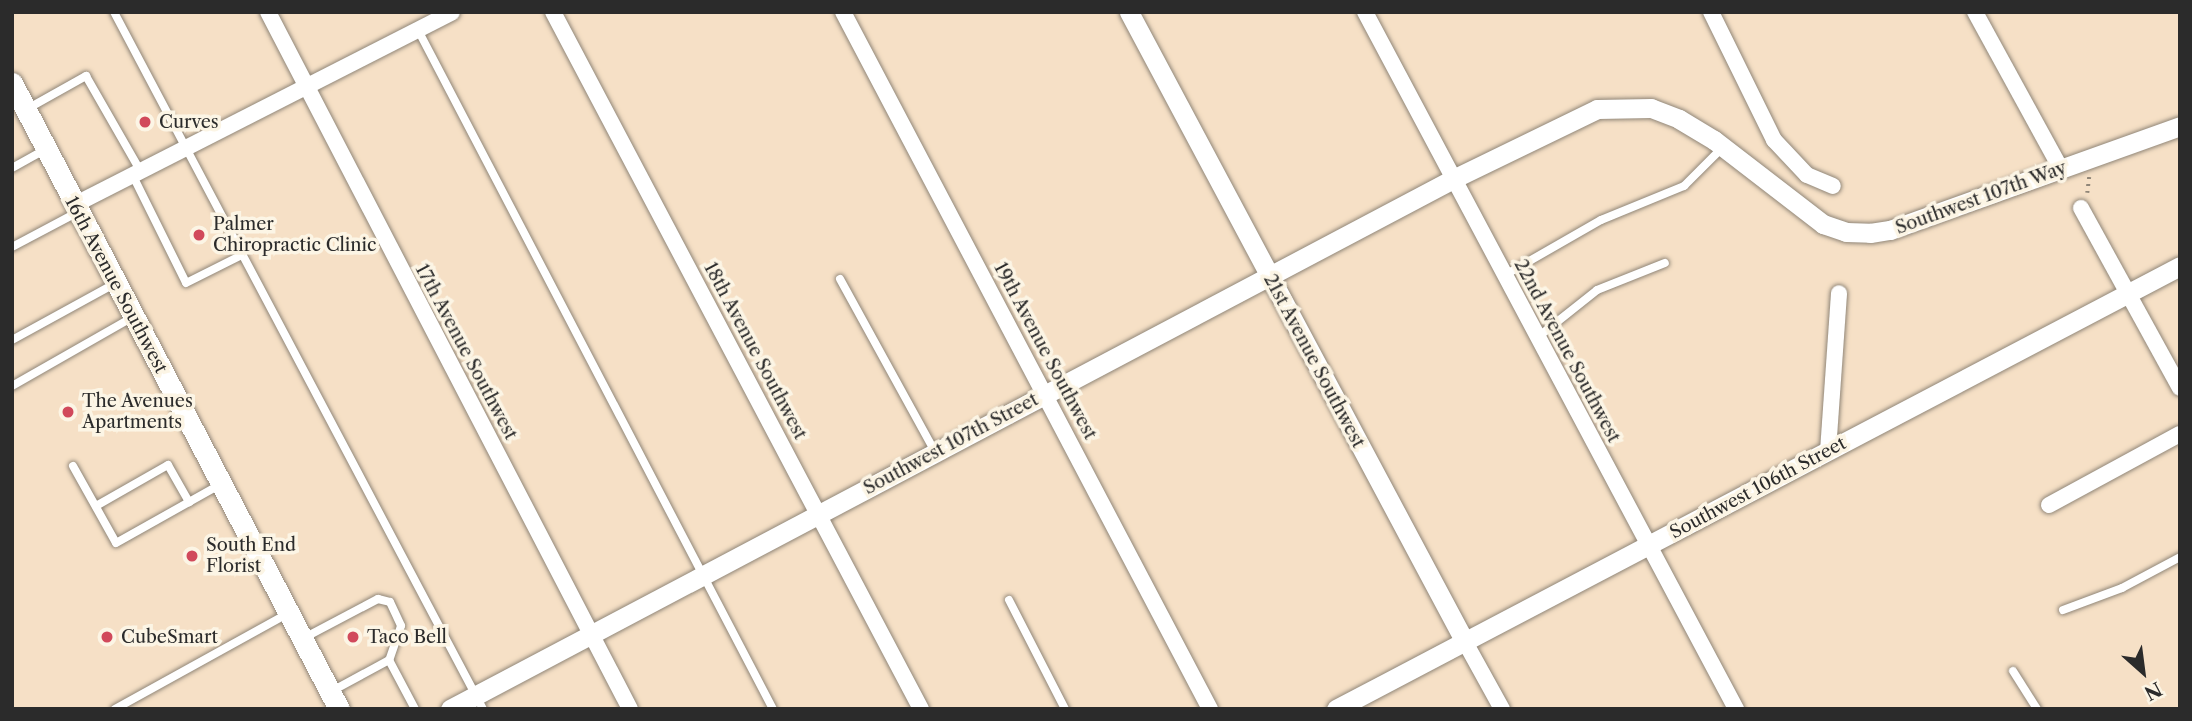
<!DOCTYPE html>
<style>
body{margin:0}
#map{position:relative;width:2192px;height:721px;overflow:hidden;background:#f6e0c6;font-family:"Libre Caslon Text",serif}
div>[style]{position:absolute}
.path>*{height:3.5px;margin-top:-1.75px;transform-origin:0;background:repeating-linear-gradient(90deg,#908678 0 2px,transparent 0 7px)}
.roads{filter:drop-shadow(0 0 2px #908678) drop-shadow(0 0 2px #908678)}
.service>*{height:8px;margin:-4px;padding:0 4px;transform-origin:4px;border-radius:4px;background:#fff}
.minor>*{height:16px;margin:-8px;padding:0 8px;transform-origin:8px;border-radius:8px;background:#fff}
.tertiary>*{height:19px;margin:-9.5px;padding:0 9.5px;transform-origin:9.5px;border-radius:9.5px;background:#fff}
.secondary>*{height:21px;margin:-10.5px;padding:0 10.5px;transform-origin:10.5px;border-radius:10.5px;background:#fff}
.dots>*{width:19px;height:19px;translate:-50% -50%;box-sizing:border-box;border:4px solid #fcf5e5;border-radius:50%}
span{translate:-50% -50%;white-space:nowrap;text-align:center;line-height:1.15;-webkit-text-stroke:7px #fcf5e5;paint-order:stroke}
.poi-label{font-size:18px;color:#2b2b2b}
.left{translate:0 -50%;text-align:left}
.street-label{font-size:18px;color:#2b2b2b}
.frame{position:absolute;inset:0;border:14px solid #2b2b2b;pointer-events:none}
.north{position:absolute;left:2108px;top:637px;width:70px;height:70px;-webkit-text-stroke:5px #fcf5e5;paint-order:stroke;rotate:152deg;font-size:19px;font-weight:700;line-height:28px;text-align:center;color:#2b2b2b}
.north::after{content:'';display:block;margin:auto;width:24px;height:32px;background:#2b2b2b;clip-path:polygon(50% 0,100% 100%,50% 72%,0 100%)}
</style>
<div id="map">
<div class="path">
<i style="left:2087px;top:193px;width:16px;rotate:-83deg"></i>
</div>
<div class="roads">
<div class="service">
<i style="left:114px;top:12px;width:789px;rotate:62.1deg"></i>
<i style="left:418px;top:30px;width:766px;rotate:62.4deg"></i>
<i style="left:27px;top:109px;width:68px;rotate:-29.2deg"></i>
<i style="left:86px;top:76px;width:111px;rotate:60.2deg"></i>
<i style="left:12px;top:168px;width:39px;rotate:-29deg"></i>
<i style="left:133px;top:176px;width:119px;rotate:63.6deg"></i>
<i style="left:186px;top:283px;width:63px;rotate:-26.6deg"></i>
<i style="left:12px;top:247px;width:75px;rotate:-27.9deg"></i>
<i style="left:1505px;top:275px;width:111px;rotate:-29.8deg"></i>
<i style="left:1601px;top:220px;width:90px;rotate:-22.3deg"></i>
<i style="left:1684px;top:186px;width:55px;rotate:-45deg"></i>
<i style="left:840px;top:279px;width:197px;rotate:61.2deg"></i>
<i style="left:1538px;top:337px;width:75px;rotate:-38.5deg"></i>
<i style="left:1597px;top:290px;width:73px;rotate:-21.7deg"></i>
<i style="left:12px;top:340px;width:119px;rotate:-28.7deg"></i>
<i style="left:12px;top:386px;width:139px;rotate:-29.7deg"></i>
<i style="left:73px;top:466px;width:88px;rotate:60.8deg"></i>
<i style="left:116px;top:543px;width:120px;rotate:-29.3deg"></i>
<i style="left:96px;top:506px;width:83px;rotate:-29.7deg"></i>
<i style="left:168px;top:465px;width:43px;rotate:60.4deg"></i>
<i style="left:1009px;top:600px;width:123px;rotate:62.8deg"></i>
<i style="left:2063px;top:610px;width:63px;rotate:-20.4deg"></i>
<i style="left:2122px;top:588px;width:66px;rotate:-28.1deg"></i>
<i style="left:302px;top:639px;width:86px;rotate:-27.8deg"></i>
<i style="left:378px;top:599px;width:12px;rotate:14deg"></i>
<i style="left:390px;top:602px;width:26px;rotate:65deg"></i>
<i style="left:401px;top:626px;width:36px;rotate:109deg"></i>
<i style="left:2013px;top:671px;width:45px;rotate:57.7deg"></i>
<i style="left:332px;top:691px;width:65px;rotate:-28.5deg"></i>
<i style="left:389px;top:660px;width:55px;rotate:62deg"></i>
<i style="left:115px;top:709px;width:199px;rotate:-28.9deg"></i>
</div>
<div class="minor">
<i style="left:268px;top:12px;width:785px;rotate:62.55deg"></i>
<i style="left:553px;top:12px;width:788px;rotate:62.17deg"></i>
<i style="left:843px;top:12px;width:788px;rotate:62.23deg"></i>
<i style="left:1365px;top:12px;width:790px;rotate:61.97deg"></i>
<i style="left:1711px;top:12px;width:143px;rotate:63.8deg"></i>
<i style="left:1774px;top:140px;width:48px;rotate:46.7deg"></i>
<i style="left:1807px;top:175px;width:28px;rotate:23deg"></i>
<i style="left:1975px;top:12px;width:179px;rotate:61.3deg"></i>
<i style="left:74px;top:205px;width:424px;rotate:-27deg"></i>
<i style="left:2081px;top:208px;width:205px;rotate:61.2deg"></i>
<i style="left:1828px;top:451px;width:158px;rotate:-86deg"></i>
<i style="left:2049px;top:505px;width:149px;rotate:-28.5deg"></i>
<i style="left:1465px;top:642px;width:77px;rotate:61.1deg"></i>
</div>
<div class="tertiary">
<i style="left:1129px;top:12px;width:714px;rotate:61.93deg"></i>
<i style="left:450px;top:709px;width:1134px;rotate:-27.85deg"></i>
<i style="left:1453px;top:179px;width:160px;rotate:-25.9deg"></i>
<i style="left:1597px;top:109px;width:54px;rotate:-1.1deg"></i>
<i style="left:1651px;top:108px;width:30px;rotate:21deg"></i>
<i style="left:1679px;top:119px;width:41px;rotate:31deg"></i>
<i style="left:1714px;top:140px;width:138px;rotate:37.6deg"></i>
<i style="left:1823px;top:224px;width:24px;rotate:19deg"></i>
<i style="left:1846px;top:232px;width:24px;rotate:2deg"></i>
<i style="left:1870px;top:233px;width:20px;rotate:-9deg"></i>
<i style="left:1890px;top:230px;width:308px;rotate:-19.7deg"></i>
<i style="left:1336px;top:709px;width:953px;rotate:-27.69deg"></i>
</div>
<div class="secondary">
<i style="left:12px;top:83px;width:706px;rotate:62.42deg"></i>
</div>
</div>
<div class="dots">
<i style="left:145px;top:122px;background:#d1495b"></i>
<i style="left:199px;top:235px;background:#d1495b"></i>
<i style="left:68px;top:412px;background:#d1495b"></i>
<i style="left:192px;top:556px;background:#d1495b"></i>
<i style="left:107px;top:637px;background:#d1495b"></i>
<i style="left:353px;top:637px;background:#d1495b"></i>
</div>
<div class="poi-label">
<span class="left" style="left:159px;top:122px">Curves</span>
<span class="left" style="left:213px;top:235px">Palmer<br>Chiropractic Clinic</span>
<span class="left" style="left:82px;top:412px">The Avenues<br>Apartments</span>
<span class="left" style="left:206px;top:556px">South End<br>Florist</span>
<span class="left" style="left:121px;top:637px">CubeSmart</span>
<span class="left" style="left:367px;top:637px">Taco Bell</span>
</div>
<div class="street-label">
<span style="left:1981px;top:198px;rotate:-20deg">Southwest 107th Way</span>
<span style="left:116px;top:285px;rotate:62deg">16th Avenue Southwest</span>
<span style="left:755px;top:351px;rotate:62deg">18th Avenue Southwest</span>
<span style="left:1045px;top:351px;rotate:62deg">19th Avenue Southwest</span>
<span style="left:1567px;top:351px;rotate:62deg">22nd Avenue Southwest</span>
<span style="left:466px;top:352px;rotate:62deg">17th Avenue Southwest</span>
<span style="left:1314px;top:361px;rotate:62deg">21st Avenue Southwest</span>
<span style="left:951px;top:444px;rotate:-28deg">Southwest 107th Street</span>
<span style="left:1758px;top:488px;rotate:-28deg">Southwest 106th Street</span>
</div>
<div class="frame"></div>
<div class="north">N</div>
</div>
